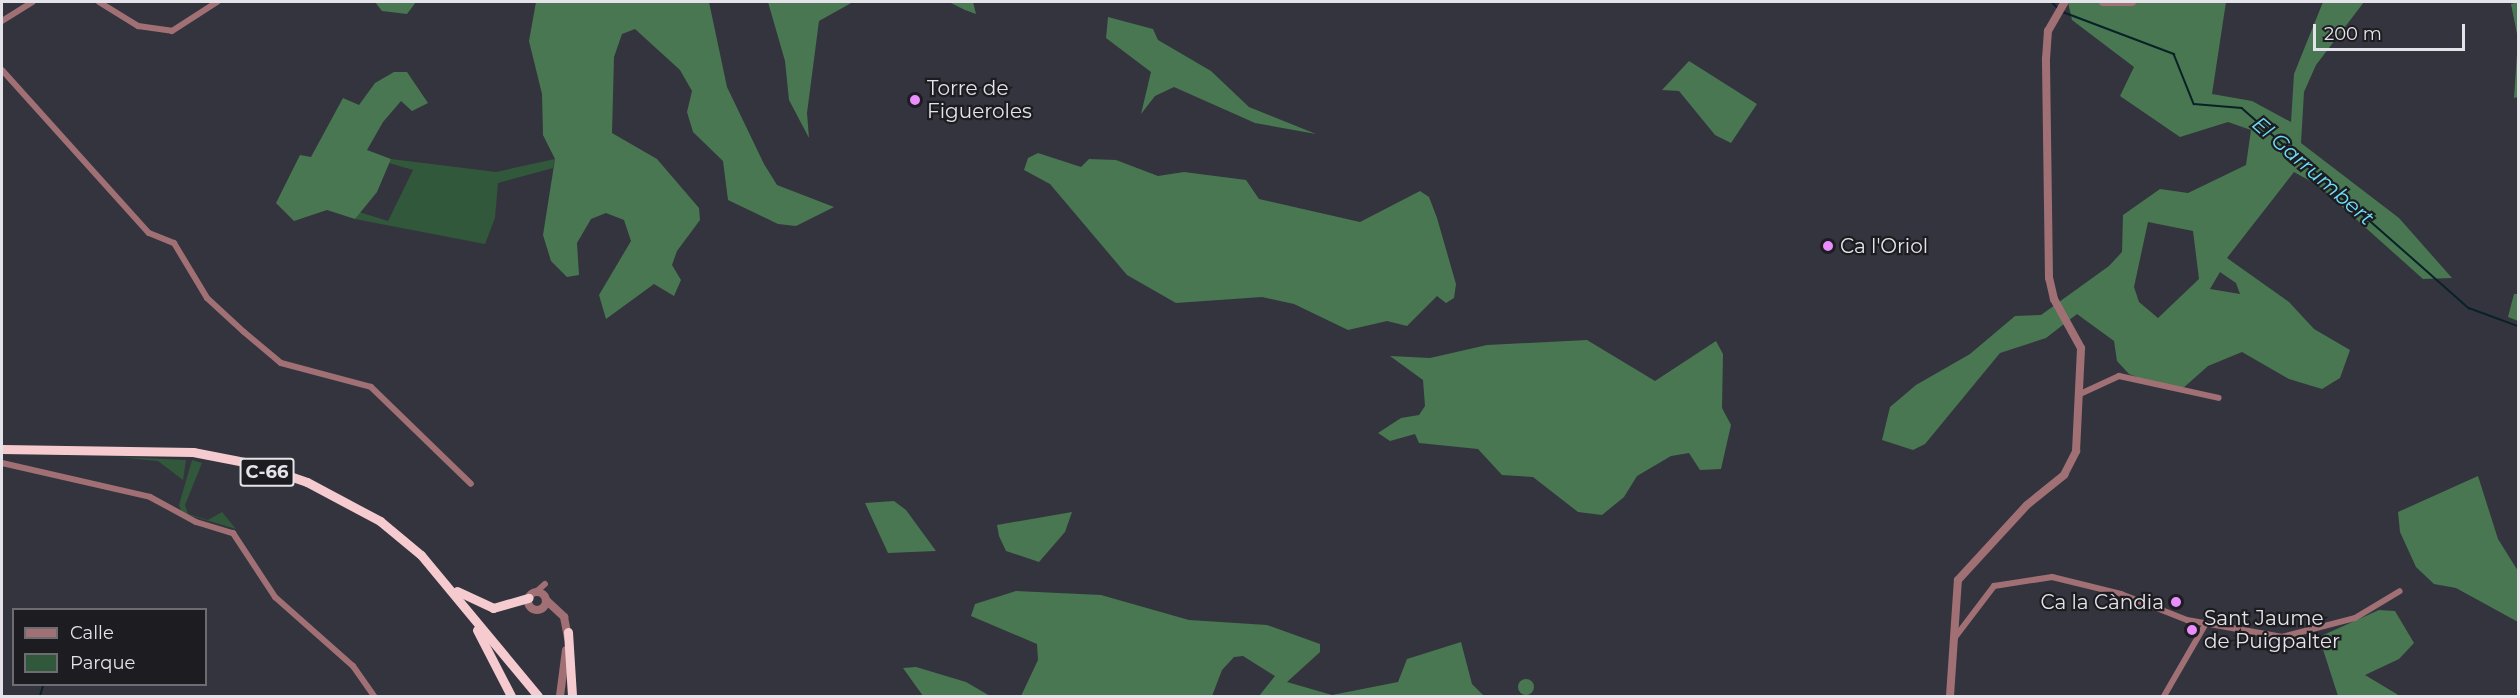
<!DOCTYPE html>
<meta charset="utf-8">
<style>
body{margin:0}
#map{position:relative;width:2520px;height:698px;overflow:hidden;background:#34343e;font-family:Montserrat,sans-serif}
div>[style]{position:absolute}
.green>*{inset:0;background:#31583a}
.forest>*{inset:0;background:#487752}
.round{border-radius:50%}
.stream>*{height:1.5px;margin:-0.75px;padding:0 0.75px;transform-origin:0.75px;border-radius:0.75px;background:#092127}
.minor>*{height:6px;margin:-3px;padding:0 3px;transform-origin:3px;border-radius:3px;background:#a17075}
.tertiary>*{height:8px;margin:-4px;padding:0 4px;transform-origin:4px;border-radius:4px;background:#a17075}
.tertiary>.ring{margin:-4px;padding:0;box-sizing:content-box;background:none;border:8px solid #a17075;border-radius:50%}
.trunk>*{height:9px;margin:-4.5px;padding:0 4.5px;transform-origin:4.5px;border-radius:4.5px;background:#f6cbcf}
.dots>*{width:16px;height:16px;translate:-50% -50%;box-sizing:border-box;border:3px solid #1c1c21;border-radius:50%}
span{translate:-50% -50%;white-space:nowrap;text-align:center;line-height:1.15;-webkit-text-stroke:4.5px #1c1c21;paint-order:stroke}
.shield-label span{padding:2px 4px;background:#1c1c21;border:2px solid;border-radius:4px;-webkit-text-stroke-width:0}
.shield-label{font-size:18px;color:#e3e3e9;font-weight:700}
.poi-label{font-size:20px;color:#e3e3e9}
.left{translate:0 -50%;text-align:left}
.right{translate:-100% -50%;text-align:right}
.water-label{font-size:21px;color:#6eddf8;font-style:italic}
.frame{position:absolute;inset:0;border:3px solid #e3e3e9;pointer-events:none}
.legend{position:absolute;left:12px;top:608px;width:195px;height:78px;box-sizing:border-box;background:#1c1c21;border:2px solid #6c6c71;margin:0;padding:8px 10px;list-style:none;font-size:18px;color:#e3e3e9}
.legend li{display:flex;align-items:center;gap:12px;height:30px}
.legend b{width:30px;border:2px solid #6c6c71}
.scale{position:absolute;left:2313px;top:24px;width:152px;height:27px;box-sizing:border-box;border:3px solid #e3e3e9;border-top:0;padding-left:8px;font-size:18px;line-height:21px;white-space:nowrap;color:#e3e3e9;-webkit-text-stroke:4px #1c1c21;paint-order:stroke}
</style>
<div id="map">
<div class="green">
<i style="clip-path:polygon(391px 159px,496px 172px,555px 159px,553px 168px,498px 183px,495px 218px,485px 244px,355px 219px,359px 212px,388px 221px,413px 170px,389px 163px)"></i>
<i style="clip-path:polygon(119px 457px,186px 460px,183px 480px,158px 461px)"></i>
<i style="clip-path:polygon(192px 460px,202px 463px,185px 505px,188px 514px,208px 520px,222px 512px,236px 529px,182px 513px,179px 505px)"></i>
</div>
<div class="forest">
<i style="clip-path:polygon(375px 2px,416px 2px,407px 14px,382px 11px)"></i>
<i style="clip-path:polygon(536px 2px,709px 2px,727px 87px,764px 164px,777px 185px,834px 207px,796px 226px,778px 224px,728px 200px,723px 161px,693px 132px,687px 112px,692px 91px,680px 70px,635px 29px,622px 34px,614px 57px,612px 133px,657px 159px,699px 208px,700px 220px,677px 251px,672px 265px,681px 280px,674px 296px,654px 284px,606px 319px,599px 295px,631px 241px,624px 220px,606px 213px,591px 219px,577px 243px,579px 275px,567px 277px,551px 261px,543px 235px,555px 159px,543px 135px,542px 94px,529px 41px)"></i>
<i style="clip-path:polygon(768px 2px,853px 2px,819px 21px,807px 113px,809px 138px,789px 100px,785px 61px)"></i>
<i style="clip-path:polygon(949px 2px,973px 2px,976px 14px,965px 10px)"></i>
<i style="clip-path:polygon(evenodd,2068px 2px,2226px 2px,2212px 94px,2252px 101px,2291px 122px,2294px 74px,2323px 2px,2364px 2px,2316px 65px,2304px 92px,2301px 143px,2399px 218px,2452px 278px,2423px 279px,2319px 186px,2294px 172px,2227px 258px,2289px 302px,2314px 329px,2350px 350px,2340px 378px,2322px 389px,2289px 379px,2242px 352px,2208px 366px,2182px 389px,2160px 386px,2129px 374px,2117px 361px,2114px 341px,2077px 314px,2046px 338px,2000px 353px,1925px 444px,1913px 450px,1882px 440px,1890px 407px,1916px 385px,1970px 354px,2015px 316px,2041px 315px,2109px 266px,2122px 252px,2123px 215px,2160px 189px,2188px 193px,2246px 165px,2251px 130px,2228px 122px,2180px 137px,2120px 96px,2134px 67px,2072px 20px,2068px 2px,2148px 222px,2193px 231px,2199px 279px,2158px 318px,2139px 302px,2134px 287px,2148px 222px,2068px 2px,2220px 272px,2236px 283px,2240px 294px,2210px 289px,2220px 272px)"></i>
<i style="clip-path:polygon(2518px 2px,2518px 97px,2514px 98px,2518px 39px,2511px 4px)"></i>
<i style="clip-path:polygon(1108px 17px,1153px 29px,1158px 40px,1211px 71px,1249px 107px,1316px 134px,1255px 123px,1174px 87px,1155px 96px,1141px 114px,1151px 72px,1106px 38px)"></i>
<i style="clip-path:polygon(1689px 61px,1757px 104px,1731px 143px,1715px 135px,1679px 91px,1662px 90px)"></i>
<i style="clip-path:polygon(394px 72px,407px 72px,428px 103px,412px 111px,401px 101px,383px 122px,367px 150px,391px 159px,377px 192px,355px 219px,327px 210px,294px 221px,276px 203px,300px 155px,311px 157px,343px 98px,359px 105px,375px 83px)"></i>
<i style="clip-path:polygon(1038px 153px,1081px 167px,1089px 159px,1116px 160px,1158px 176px,1184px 172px,1246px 180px,1259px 199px,1360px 222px,1420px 191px,1429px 197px,1437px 218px,1456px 284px,1454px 298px,1446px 303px,1437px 296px,1407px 326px,1387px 321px,1348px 330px,1294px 304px,1262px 297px,1176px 303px,1127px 275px,1050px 184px,1024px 170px,1028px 158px)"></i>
<i style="clip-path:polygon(2514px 294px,2518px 294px,2518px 321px,2508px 317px)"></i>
<i style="clip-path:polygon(1587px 340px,1655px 381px,1716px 341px,1723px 354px,1722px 408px,1731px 425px,1721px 469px,1700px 470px,1689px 453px,1671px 456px,1637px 476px,1624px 497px,1602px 515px,1578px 512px,1533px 477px,1502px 475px,1478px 449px,1419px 443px,1415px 434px,1390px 441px,1378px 433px,1401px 418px,1419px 415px,1425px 406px,1423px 380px,1390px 356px,1430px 358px,1487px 345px)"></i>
<i style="clip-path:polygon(2478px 476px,2498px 539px,2518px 571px,2518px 622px,2456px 588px,2434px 584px,2416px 567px,2400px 532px,2398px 512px)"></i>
<i style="clip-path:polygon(894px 501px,906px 510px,936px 551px,888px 553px,865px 503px)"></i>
<i style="clip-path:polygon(1072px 512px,1065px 532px,1039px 562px,1006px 551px,999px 536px,997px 525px)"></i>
<i style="clip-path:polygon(1016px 591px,1101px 595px,1189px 620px,1267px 625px,1320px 644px,1320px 652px,1287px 682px,1332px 695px,1398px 682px,1407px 659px,1461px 642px,1472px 684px,1484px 696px,1259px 696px,1275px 676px,1243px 656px,1234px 657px,1222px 670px,1212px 696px,1021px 696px,1038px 660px,1037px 644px,971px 616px,975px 604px)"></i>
<i style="clip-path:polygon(2379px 610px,2395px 611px,2414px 643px,2399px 659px,2365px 675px,2400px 696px,2338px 696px,2319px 637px)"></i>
<i style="clip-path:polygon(916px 667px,966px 682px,990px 696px,923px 696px,903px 668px)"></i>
<i class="round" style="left:1518px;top:679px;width:16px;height:16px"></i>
</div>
<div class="stream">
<i style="left:2052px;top:2px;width:7px;rotate:45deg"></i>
<i style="left:2063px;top:12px;width:119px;rotate:20.7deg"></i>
<i style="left:2174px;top:54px;width:54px;rotate:68.2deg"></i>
<i style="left:2194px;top:104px;width:48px;rotate:4.8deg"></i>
<i style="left:2242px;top:108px;width:303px;rotate:41.4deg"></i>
<i style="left:2469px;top:308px;width:52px;rotate:20.2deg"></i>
<i style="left:40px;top:696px;width:10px;rotate:-73deg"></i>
</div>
<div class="minor">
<i style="left:99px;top:2px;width:46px;rotate:31.6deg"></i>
<i style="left:138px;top:26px;width:34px;rotate:8deg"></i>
<i style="left:172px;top:31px;width:54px;rotate:-32.8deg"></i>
<i style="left:2px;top:21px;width:36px;rotate:-32deg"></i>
<i style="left:2px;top:70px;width:219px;rotate:48deg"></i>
<i style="left:149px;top:233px;width:27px;rotate:22deg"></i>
<i style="left:174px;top:243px;width:64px;rotate:59deg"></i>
<i style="left:207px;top:298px;width:50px;rotate:42.6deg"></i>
<i style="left:244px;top:332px;width:48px;rotate:40deg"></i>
<i style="left:281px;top:363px;width:93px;rotate:14.9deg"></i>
<i style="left:371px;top:387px;width:139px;rotate:44.1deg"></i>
<i style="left:2080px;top:394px;width:43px;rotate:-24.8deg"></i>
<i style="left:2119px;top:376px;width:102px;rotate:12.4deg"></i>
<i style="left:2px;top:463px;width:152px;rotate:12.9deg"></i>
<i style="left:150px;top:497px;width:52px;rotate:28.5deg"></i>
<i style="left:196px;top:522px;width:39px;rotate:17deg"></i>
<i style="left:233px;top:533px;width:77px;rotate:56.7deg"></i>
<i style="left:275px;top:597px;width:104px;rotate:41.5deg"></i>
<i style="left:353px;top:666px;width:37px;rotate:55deg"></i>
<i style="left:536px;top:592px;width:12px;rotate:-42deg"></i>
<i style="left:1953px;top:640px;width:68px;rotate:-52.8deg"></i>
<i style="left:1994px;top:586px;width:59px;rotate:-8.8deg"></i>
<i style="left:2052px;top:577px;width:71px;rotate:13.8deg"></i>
<i style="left:2121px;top:594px;width:71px;rotate:21.5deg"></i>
<i style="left:2187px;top:620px;width:97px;rotate:10.1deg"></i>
<i style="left:2282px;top:637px;width:75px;rotate:-14.6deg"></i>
<i style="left:2355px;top:618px;width:52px;rotate:-31deg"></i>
<i style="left:2164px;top:696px;width:82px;rotate:-60deg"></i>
</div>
<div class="tertiary">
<i style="left:2103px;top:2px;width:29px"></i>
<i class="ring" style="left:528px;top:592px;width:10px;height:10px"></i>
<i style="left:546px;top:600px;width:25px;rotate:43deg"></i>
<i style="left:564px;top:617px;width:21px;rotate:79deg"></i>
<i style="left:560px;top:696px;width:46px;rotate:-82.6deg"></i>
<i style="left:1950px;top:696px;width:116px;rotate:-86.1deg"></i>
<i style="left:1958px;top:580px;width:102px;rotate:-47.4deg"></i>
<i style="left:2027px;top:505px;width:48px;rotate:-39deg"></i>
<i style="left:2064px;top:475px;width:27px;rotate:-63deg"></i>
<i style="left:2076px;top:451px;width:103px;rotate:-87.2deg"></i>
<i style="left:2081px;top:348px;width:56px;rotate:-118.9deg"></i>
<i style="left:2054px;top:299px;width:22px;rotate:-103deg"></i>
<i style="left:2049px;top:278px;width:219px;rotate:-90.8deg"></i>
<i style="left:2046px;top:59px;width:28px;rotate:-86deg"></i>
<i style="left:2048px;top:31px;width:34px;rotate:-60deg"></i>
</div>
<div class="trunk">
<i style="left:2px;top:449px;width:191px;rotate:0.9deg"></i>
<i style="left:193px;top:452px;width:63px;rotate:11deg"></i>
<i style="left:255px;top:464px;width:55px;rotate:19.1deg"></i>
<i style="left:307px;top:482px;width:83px;rotate:28.1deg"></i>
<i style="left:380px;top:521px;width:53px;rotate:39.7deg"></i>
<i style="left:421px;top:555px;width:183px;rotate:50.3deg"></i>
<i style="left:457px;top:591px;width:40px;rotate:25deg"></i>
<i style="left:493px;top:608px;width:37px;rotate:-16deg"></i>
<i style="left:477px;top:630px;width:74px;rotate:62.7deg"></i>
<i style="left:568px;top:632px;width:64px;rotate:86.4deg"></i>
</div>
<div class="dots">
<i style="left:915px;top:100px;background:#ea8dfd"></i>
<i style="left:1828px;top:246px;background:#ea8dfd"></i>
<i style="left:2176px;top:602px;background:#ea8dfd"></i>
<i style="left:2192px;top:630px;background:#ea8dfd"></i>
</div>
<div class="shield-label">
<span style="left:267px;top:472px">C-66</span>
</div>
<div class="poi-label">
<span class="left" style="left:927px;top:100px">Torre de<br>Figueroles</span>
<span class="left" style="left:1840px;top:246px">Ca l'Oriol</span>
<span class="right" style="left:2164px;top:602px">Ca la Càndia</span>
<span class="left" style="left:2204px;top:630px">Sant Jaume<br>de Puigpalter</span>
</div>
<div class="water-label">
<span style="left:2313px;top:171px;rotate:41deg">El Garrumbert</span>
</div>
<div class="frame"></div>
<ul class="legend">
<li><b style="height:8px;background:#a17075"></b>Calle</li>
<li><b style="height:16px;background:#31583a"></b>Parque</li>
</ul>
<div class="scale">200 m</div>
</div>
